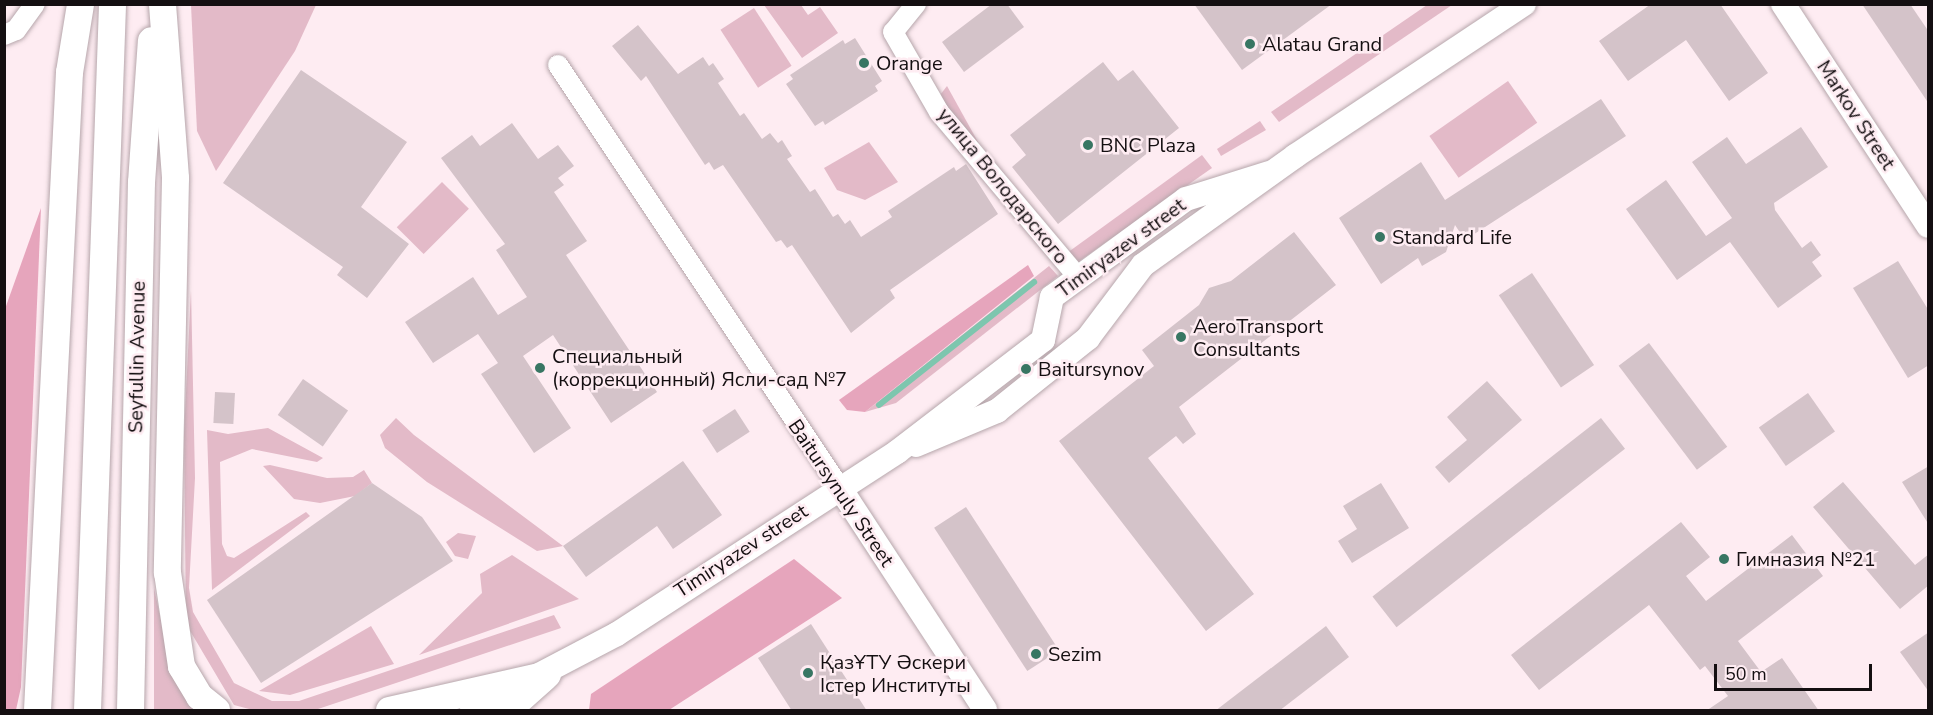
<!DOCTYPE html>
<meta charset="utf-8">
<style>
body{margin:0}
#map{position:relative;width:1933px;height:715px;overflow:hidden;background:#feecf2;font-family:"Nunito Sans",sans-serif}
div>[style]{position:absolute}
.green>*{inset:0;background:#e3bac8;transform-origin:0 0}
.forest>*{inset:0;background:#e6a5bc}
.stream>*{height:6px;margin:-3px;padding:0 3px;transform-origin:3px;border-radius:3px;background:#7dc6ae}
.building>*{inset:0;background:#d4c3c9;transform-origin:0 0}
.roads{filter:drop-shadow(0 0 2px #b6a6ab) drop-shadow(0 0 2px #b6a6ab)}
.minor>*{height:20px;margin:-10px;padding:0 10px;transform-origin:10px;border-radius:10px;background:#fff}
.tertiary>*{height:24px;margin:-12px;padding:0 12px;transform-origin:12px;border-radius:12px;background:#fff}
.secondary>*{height:27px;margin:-13.5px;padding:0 13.5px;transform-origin:13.5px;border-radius:13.5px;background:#fff}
.dots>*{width:16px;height:16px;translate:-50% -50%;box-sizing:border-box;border:3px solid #feecf2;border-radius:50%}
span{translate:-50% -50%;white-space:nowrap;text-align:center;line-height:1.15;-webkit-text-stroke:5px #feecf2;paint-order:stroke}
.poi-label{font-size:20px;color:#140f11}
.left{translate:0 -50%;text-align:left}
.street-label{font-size:20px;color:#140f11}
.frame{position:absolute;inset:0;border:6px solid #140f11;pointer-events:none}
.scale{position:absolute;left:1714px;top:664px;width:158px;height:27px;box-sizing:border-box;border:3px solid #140f11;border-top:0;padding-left:8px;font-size:18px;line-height:21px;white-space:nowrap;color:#140f11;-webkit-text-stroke:4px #feecf2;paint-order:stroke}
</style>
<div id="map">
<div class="green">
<i style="clip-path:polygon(191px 5px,316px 5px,295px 51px,216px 171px,197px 131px)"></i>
<i style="clip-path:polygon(764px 5px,801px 5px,808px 15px,820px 7px,838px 33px,802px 58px)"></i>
<i style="clip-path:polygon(1427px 5px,1452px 5px,1279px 122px,1271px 112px)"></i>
<i style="left:754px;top:8px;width:69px;height:40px;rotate:57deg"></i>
<i style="left:1508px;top:81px;width:51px;height:96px;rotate:55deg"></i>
<i style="clip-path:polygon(947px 86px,978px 142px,969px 142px,937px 99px)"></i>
<i style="clip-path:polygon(1260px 121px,1266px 130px,1221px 156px,1217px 149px)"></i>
<i style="clip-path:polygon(869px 142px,898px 182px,865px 200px,837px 190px,824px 168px)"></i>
<i style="clip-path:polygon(1202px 155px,1212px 168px,1075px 264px,1067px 253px)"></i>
<i style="left:442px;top:182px;width:38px;height:64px;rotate:45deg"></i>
<i style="clip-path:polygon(1049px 266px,1058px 276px,896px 403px,865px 412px)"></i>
<i style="clip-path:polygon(191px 290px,195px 478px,189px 588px,193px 612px,234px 683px,272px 701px,299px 701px,554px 615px,561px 628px,315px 710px,253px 710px,234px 705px,186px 624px,184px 434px)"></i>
<i style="clip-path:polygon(396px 418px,414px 435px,563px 546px,537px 551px,427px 482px,385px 448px,380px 435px)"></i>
<i style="clip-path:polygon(268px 428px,323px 458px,317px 462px,252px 449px,220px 462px,222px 544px,227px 556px,234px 558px,306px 512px,310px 516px,212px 590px,207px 430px,228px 434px)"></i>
<i style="clip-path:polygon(270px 465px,327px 478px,353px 477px,364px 470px,372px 483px,355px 496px,320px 503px,294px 499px,263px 466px)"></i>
<i style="clip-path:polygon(458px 533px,476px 536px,468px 559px,455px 556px,446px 542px)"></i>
<i style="clip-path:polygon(512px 555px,579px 599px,419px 655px,482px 593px,480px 574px)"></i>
<i style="clip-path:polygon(154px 588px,173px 676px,197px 710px,154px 710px)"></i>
<i style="clip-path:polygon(371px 626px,394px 664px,290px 695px,259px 691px)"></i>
</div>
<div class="forest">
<i style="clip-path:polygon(41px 208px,21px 687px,16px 710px,5px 710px,5px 309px)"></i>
<i style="clip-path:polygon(1028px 265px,1034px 276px,865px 412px,847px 410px,839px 400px)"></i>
<i style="clip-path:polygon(794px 559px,842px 598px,669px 710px,589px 710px,591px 694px)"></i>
</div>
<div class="stream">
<i style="left:879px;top:405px;width:198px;rotate:-38.4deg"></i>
</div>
<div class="building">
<i style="clip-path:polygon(992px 4px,1007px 4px,1024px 27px,964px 72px,942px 42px)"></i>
<i style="clip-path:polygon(1194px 4px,1332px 4px,1242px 70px)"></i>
<i style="clip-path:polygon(1651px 4px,1720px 4px,1768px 73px,1729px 101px,1686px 40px,1628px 81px,1599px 41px)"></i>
<i style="clip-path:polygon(1862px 4px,1910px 4px,1929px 32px,1929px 104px)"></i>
<i style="clip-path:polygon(638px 25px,678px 74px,703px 57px,709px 66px,713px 63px,724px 79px,718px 83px,740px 116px,744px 113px,762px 139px,770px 133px,778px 143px,782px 140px,792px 156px,787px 159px,810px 192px,815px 189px,833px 217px,838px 214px,845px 224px,850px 220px,861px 237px,892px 217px,888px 211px,954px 167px,956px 171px,966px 164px,998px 214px,890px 290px,895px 298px,851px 333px,792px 245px,787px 248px,781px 240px,776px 242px,723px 165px,714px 170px,709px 162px,705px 165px,646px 76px,641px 81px,612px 46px)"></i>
<i style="clip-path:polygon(855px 38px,882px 81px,875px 86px,878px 91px,825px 125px,823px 121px,815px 126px,786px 84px,793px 79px,790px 75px,843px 40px,845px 44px)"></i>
<i style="clip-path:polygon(1103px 62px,1118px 81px,1133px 70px,1179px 128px,1058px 224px,1012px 167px,1026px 155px,1010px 135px)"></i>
<i style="clip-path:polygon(301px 70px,407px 142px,361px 207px,409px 244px,367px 298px,337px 275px,343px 267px,223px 183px)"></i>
<i style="clip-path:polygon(1601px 99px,1626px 136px,1465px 240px,1455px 225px,1446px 252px,1422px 266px,1418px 258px,1381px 284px,1339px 218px,1421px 162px,1445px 200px)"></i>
<i style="clip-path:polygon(512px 123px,538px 159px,558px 145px,574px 166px,558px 178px,564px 185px,554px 192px,587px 241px,566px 255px,657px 392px,611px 423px,553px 335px,523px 356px,571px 428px,534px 453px,481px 374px,498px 363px,478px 334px,433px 363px,405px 322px,473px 277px,498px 315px,527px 297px,496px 250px,505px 244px,441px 158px,472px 135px,480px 146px)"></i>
<i style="clip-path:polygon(1801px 127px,1828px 167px,1774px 203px,1775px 210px,1802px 248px,1811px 241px,1821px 255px,1812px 262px,1822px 276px,1778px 308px,1730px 242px,1677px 280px,1626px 209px,1666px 180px,1706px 236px,1732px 218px,1692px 162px,1727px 137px,1746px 164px)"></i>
<i style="clip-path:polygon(1294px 232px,1336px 285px,1179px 407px,1196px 434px,1183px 444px,1176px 436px,1148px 458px,1254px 594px,1206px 631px,1059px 441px,1154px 366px,1142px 350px,1199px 305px,1209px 288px,1231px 281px)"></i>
<i style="clip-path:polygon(1898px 261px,1929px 311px,1929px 365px,1908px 378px,1853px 288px)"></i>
<i style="left:1532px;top:273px;width:111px;height:40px;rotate:56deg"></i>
<i style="left:1649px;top:343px;width:130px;height:38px;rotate:53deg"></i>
<i style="left:303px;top:379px;width:55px;height:44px;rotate:35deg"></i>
<i style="clip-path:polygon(1487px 381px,1522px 420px,1449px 483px,1435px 467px,1467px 440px,1447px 417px)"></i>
<i style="left:215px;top:392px;width:20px;height:31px;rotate:3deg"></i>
<i style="left:1808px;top:393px;width:47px;height:60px;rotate:55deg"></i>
<i style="left:735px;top:409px;width:27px;height:39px;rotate:57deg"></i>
<i style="left:1601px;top:418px;width:39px;height:290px;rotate:52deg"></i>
<i style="clip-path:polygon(683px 461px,722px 515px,673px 549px,657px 526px,586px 577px,563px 546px)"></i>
<i style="clip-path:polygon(1929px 466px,1929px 525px,1902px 482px)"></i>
<i style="clip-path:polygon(1843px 482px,1915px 565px,1929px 554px,1929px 585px,1900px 609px,1813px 507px)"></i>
<i style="clip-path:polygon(372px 483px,422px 517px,453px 561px,261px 683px,207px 600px)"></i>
<i style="clip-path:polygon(1381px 483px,1409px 528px,1352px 563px,1338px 541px,1357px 529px,1343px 506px)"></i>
<i style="left:966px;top:507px;width:171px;height:38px;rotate:57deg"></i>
<i style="clip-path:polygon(1681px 522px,1710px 557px,1686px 576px,1706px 601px,1792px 535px,1823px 576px,1738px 641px,1761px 672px,1782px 658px,1819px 711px,1706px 711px,1728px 696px,1705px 666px,1700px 670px,1649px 605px,1539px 690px,1511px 655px)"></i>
<i style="clip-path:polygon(811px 624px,867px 711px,792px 711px,758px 658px)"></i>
<i style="clip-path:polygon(1326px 626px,1349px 657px,1279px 711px,1215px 711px)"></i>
<i style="clip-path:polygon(1929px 632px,1929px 692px,1900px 652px)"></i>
</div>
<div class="roads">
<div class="minor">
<i style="left:916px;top:4px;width:36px;rotate:129deg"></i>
<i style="left:893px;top:32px;width:92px;rotate:60.1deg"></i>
<i style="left:939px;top:112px;width:216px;rotate:49.9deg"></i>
<i style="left:4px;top:35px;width:13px;rotate:-23deg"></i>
<i style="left:16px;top:30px;width:32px;rotate:-54deg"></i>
<i style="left:558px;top:65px;width:508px;rotate:56.31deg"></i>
</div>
<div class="tertiary">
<i style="left:1783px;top:4px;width:265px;rotate:56.8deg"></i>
<i style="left:916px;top:445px;width:88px;rotate:-22.8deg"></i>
<i style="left:997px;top:411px;width:117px;rotate:-38.7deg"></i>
<i style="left:1088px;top:338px;width:91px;rotate:-53deg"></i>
<i style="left:1143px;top:265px;width:187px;rotate:-35.6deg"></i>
<i style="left:1295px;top:156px;width:275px;rotate:-33.6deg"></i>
<i style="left:840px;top:488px;width:265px;rotate:56.8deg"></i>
<i style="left:472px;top:710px;width:164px;rotate:-27.7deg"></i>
<i style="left:617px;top:634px;width:334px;rotate:-33deg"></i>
<i style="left:897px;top:452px;width:184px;rotate:-37.5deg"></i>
<i style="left:1043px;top:340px;width:44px;rotate:-78.2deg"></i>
<i style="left:1052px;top:297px;width:166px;rotate:-36.2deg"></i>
<i style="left:1186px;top:199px;width:87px;rotate:-17.4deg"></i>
</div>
<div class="secondary">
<i style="left:162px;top:4px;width:174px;rotate:85.7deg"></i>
<i style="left:175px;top:178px;width:394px;rotate:91.2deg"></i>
<i style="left:167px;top:572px;width:95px;rotate:81.5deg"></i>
<i style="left:181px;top:666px;width:35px;rotate:59deg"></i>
<i style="left:199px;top:696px;width:22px;rotate:39deg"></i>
<i style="left:37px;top:710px;width:639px;rotate:-87.13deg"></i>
<i style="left:69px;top:72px;width:69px;rotate:-80.8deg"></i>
<i style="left:87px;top:710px;width:706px;rotate:-87.97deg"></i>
<i style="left:130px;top:710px;width:528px;rotate:-88.81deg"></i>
<i style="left:141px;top:182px;width:142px;rotate:-86deg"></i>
<i style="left:389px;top:710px;width:162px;rotate:-12.8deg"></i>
<i style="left:507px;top:710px;width:50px;rotate:-41.7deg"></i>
</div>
</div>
<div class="dots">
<i style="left:1250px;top:44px;background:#387663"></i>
<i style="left:864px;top:63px;background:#387663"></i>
<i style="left:1088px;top:145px;background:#387663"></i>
<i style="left:1380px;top:237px;background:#387663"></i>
<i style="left:1181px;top:337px;background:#387663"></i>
<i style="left:540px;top:368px;background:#387663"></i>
<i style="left:1026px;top:369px;background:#387663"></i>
<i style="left:1724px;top:559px;background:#387663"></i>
<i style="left:1036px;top:654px;background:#387663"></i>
<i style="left:808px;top:673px;background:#387663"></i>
</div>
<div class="poi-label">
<span class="left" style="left:1262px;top:44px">Alatau Grand</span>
<span class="left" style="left:876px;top:63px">Orange</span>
<span class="left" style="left:1100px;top:145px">BNC Plaza</span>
<span class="left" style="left:1392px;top:237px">Standard Life</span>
<span class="left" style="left:1193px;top:338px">AeroTransport<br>Consultants</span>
<span class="left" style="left:552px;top:368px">Специальный<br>(коррекционный) Ясли-сад №7</span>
<span class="left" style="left:1038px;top:369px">Baitursynov</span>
<span class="left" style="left:1736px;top:559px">Гимназия №21</span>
<span class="left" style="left:1048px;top:654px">Sezim</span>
<span class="left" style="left:820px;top:674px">ҚазҰТУ Әскери<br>Істер Институты</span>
</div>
<div class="street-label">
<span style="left:1856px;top:115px;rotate:57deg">Markov Street</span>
<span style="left:1003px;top:186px;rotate:51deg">улица Володарского</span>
<span style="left:1121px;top:248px;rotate:-36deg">Timiryazev street</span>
<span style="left:137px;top:357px;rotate:-89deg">Seyfullin Avenue</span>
<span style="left:841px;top:493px;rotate:56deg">Baitursynuly Street</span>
<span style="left:741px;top:551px;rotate:-33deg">Timiryazev street</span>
</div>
<div class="frame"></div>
<div class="scale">50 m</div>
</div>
